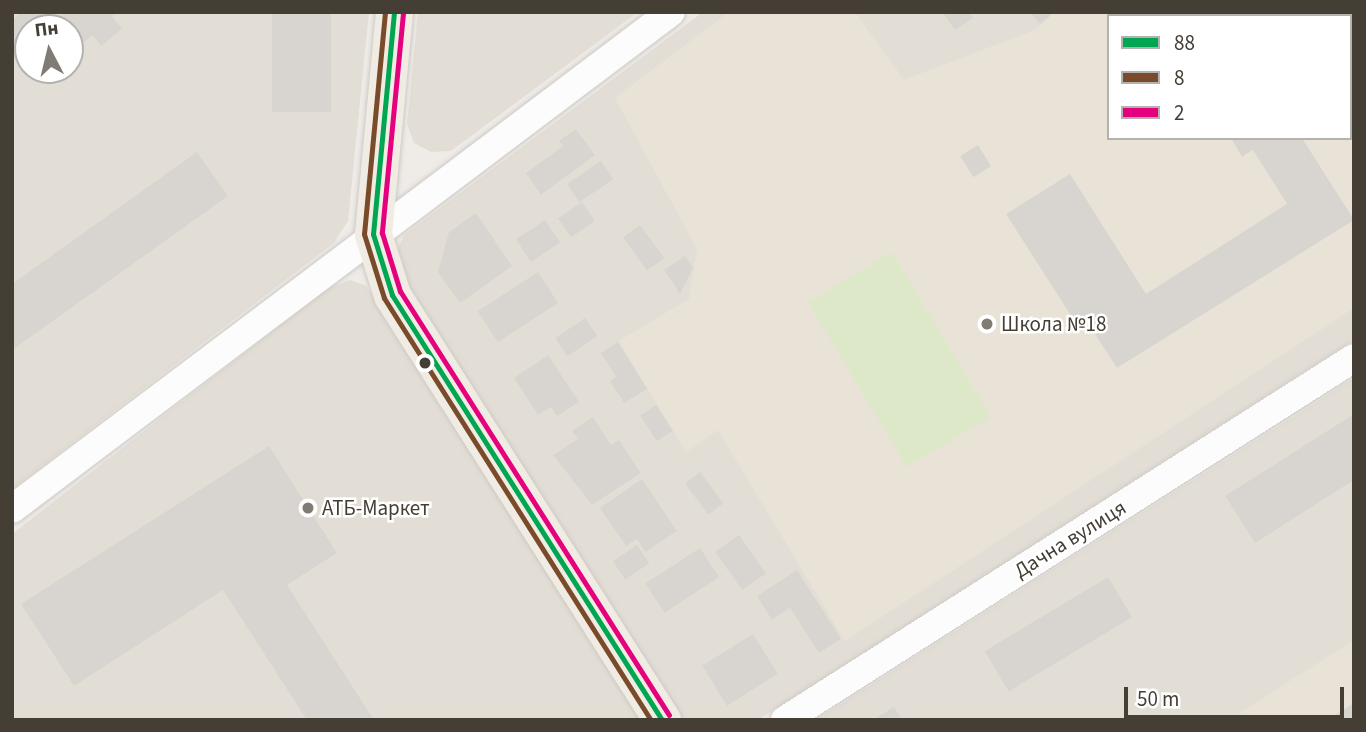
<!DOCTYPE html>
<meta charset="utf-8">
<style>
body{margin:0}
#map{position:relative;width:1366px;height:732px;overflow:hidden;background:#efece8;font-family:"Source Sans 3",sans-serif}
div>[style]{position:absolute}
.residential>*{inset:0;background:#e3ded5}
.education>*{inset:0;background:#e9e3d7}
.green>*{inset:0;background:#dde8c9;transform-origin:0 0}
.building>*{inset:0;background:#d8d5d1;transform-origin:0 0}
.roads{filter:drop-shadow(0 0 2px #cdcac6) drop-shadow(0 0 2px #cdcac6)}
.minor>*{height:28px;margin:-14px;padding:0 14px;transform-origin:14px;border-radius:14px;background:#fdfcfc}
.major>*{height:37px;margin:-18.5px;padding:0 18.5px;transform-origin:18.5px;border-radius:18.5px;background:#f0ece3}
.bus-1>*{height:5px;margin:-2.5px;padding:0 2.5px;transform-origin:2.5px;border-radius:2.5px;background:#00a651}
.bus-2>*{height:5px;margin:-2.5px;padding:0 2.5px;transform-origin:2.5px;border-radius:2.5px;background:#7a4b2a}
.bus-3>*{height:5px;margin:-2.5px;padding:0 2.5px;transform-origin:2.5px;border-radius:2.5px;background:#e5007d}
.dots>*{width:19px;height:19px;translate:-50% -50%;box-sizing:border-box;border:4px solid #fff;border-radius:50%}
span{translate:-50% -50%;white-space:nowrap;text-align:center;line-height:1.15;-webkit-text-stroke:5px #fff;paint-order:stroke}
.poi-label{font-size:21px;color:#443e35}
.left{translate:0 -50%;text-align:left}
.street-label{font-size:21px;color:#443e35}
.frame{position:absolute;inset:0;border:14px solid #443e35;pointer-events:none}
.legend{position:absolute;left:1107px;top:14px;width:245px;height:126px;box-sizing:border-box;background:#fff;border:2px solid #b4b2ae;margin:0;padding:9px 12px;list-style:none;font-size:21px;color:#443e35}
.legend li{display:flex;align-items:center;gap:14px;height:35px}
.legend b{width:35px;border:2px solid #b4b2ae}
.north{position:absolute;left:14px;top:14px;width:70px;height:70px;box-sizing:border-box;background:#fff;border:2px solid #b4b2ae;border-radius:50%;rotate:353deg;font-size:19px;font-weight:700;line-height:28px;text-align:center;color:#443e35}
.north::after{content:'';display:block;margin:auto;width:24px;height:32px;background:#807b74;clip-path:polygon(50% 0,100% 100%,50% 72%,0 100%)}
.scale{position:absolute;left:1124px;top:687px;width:220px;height:32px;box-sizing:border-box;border:4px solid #443e35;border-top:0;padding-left:9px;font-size:21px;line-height:24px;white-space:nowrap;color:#443e35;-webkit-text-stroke:5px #fff;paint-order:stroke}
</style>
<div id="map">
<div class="residential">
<i style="clip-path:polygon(evenodd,12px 12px,369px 12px,348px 221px,334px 243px,12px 489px,12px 12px,28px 28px,70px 28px,70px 70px,28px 70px,28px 28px)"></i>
<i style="clip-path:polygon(418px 12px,638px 12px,451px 151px,431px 152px,414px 143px,407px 124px)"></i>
<i style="clip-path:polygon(evenodd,703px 12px,1354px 12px,1354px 340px,758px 720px,677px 720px,402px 291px,397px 250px,404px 235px,703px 12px,1109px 16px,1350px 16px,1350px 138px,1109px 138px,1109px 16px)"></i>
<i style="clip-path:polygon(350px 280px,366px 286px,643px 720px,12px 720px,12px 534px,328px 288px)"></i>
<i style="clip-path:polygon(1354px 378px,1354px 720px,816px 720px)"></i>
</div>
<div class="education">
<i style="clip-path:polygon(729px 12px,855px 12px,904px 80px,1035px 30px,1055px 12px,1321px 12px,1109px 16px,1109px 138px,1350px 138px,1354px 133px,1354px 308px,845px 641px,718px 430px,686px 452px,619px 341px,689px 299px,697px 249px,615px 98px)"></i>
<i style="clip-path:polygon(1354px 640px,1354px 720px,1229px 720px)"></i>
</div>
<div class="green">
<i style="left:892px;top:252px;width:192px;height:98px;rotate:59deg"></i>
</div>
<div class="building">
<i style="clip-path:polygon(22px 12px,41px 12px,50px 24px,66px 12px,117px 12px,112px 16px,122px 29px,101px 46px,93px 35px,70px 53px,70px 28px,28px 28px,28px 66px,19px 55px,12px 61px,12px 20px)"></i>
<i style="left:272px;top:12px;width:59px;height:100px"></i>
<i style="clip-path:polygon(942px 12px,969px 12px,973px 18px,955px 30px)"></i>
<i style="clip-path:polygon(1030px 12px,1054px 12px,1040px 24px)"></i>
<i style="clip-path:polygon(1350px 18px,1354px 23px,1350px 64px)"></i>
<i style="clip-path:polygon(576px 129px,595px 155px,541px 195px,526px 173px,563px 146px,559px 141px)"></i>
<i style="clip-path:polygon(1231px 138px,1302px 138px,1354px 220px,1117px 368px,1086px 320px,1077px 325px,1006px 214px,1070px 174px,1146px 294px,1287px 204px,1253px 150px,1242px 157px)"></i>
<i style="left:978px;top:145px;width:25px;height:21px;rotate:58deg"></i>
<i style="clip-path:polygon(197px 152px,228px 196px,12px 350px,12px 284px)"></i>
<i style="left:601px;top:161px;width:22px;height:41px;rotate:56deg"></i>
<i style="left:582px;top:202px;width:23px;height:29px;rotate:56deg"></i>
<i style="clip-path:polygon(476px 213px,512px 266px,460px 303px,438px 272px,449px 232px)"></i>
<i style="left:545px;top:220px;width:27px;height:35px;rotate:56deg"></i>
<i style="left:640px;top:225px;width:41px;height:21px;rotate:54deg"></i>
<i style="clip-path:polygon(685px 256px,693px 268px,680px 294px,664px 270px)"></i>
<i style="left:538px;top:272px;width:37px;height:72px;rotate:57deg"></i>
<i style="left:585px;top:318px;width:22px;height:36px;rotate:56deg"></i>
<i style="clip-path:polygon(618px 342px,647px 389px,624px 403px,610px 381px,616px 377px,601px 353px)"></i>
<i style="clip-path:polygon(548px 355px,579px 402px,557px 416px,551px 407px,538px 415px,514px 378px)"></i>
<i style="left:656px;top:405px;width:31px;height:19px;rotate:57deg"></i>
<i style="clip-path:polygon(1354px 414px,1354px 480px,1255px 543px,1225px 496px)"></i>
<i style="clip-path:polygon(593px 417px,611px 445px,619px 440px,641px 473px,592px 505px,553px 455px,578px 439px,572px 431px)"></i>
<i style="clip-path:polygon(269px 446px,337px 553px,287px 585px,374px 720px,307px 720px,223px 590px,74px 686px,21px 604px)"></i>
<i style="left:700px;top:472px;width:39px;height:19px;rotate:53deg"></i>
<i style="clip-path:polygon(642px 479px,677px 531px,645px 552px,637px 539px,626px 546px,600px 508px)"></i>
<i style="left:739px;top:535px;width:47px;height:29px;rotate:55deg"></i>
<i style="left:637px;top:545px;width:22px;height:29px;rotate:56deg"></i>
<i style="left:700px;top:548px;width:35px;height:65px;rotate:57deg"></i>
<i style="clip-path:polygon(797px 570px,841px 639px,819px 653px,790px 608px,772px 620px,757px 596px)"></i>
<i style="left:1108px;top:577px;width:47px;height:144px;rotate:59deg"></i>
<i style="left:753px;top:634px;width:47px;height:60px;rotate:58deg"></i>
<i style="clip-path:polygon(1354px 703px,1354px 720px,1327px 720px)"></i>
<i style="clip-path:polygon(894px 707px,902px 720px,873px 720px)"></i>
</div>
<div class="roads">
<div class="minor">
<i style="left:12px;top:509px;width:825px;rotate:-37.02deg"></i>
<i style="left:785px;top:720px;width:674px;rotate:-32.46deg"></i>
</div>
<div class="major">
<i style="left:394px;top:12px;width:223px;rotate:95.4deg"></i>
<i style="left:373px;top:234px;width:64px;rotate:72.7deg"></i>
<i style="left:392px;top:295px;width:504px;rotate:57.57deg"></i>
</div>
</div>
<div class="bus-1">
<i style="left:394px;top:12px;width:223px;rotate:95.4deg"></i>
<i style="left:373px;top:234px;width:64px;rotate:72.7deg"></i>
<i style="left:392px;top:295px;width:504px;rotate:57.57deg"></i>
</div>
<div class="bus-2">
<i style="left:385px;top:12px;width:223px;rotate:95.4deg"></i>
<i style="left:364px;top:234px;width:67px;rotate:72.6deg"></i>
<i style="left:384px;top:298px;width:499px;rotate:57.7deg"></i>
</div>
<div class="bus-3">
<i style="left:403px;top:13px;width:221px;rotate:95.5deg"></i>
<i style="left:382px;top:233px;width:61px;rotate:72.8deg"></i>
<i style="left:400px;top:291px;width:502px;rotate:57.61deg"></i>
</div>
<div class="dots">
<i style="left:987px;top:324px;background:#807b74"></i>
<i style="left:425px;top:363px;background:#443e35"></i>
<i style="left:308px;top:508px;background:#807b74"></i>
</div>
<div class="poi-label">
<span class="left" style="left:1001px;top:324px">Школа №18</span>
<span class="left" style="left:322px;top:508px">АТБ-Маркет</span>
</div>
<div class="street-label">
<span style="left:1070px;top:539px;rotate:-32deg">Дачна вулиця</span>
</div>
<div class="frame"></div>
<ul class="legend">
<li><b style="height:9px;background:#00a651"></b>88</li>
<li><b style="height:9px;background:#7a4b2a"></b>8</li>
<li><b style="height:9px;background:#e5007d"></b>2</li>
</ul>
<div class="north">Пн</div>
<div class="scale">50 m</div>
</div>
